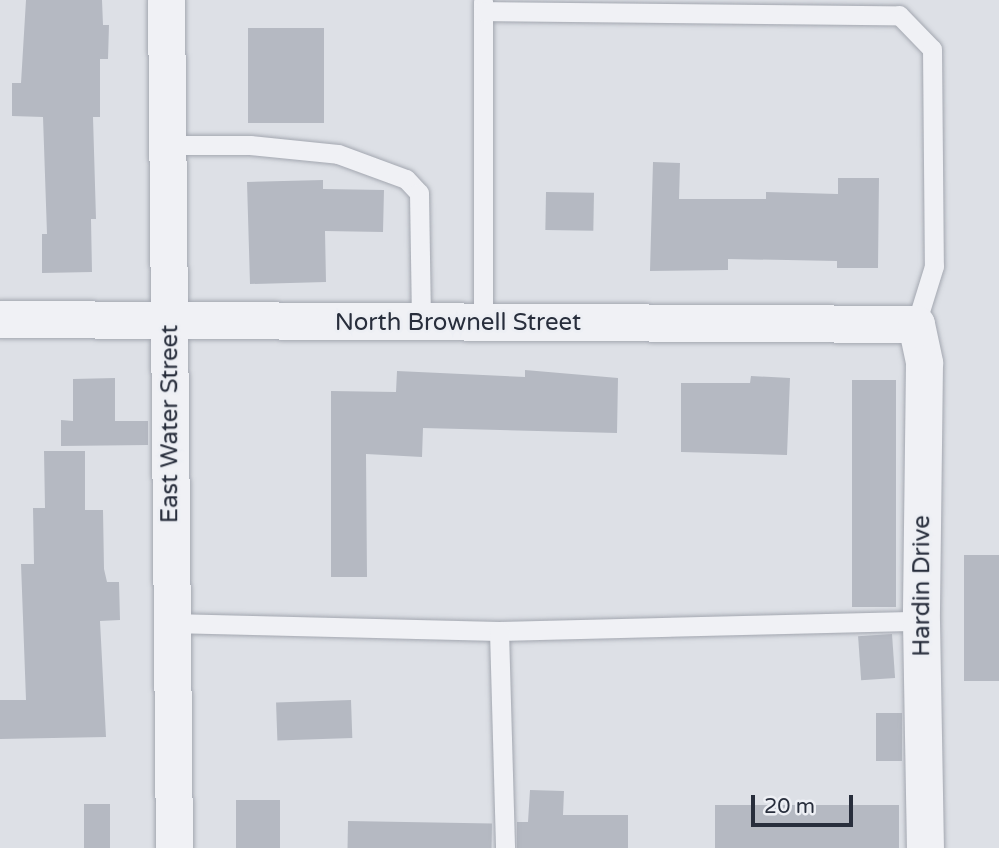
<!DOCTYPE html>
<style>
body{margin:0}
#map{position:relative;width:999px;height:848px;overflow:hidden;background:#dde0e6;font-family:"Varela Round",sans-serif}
div>[style]{position:absolute}
.building>*{inset:0;background:#b5b9c2;transform-origin:0 0}
.roads{filter:drop-shadow(0 0 2px #a3a7b0) drop-shadow(0 0 2px #a3a7b0)}
.lane>*{height:19px;margin:-9.5px;padding:0 9.5px;transform-origin:9.5px;border-radius:9.5px;background:#f0f1f5}
.street>*{height:37px;margin:-18.5px;padding:0 18.5px;transform-origin:18.5px;border-radius:18.5px;background:#f0f1f5}
span{translate:-50% -50%;white-space:nowrap;text-align:center;line-height:1.15;-webkit-text-stroke:6px #edeff4;paint-order:stroke}
.street-label{font-size:24px;color:#282e3c}
.scale{position:absolute;left:751px;top:795px;width:102px;height:32px;box-sizing:border-box;border:4px solid #282e3c;border-top:0;padding-left:9px;font-size:21px;line-height:24px;white-space:nowrap;color:#282e3c;-webkit-text-stroke:5px #edeff4;paint-order:stroke}
</style>
<div id="map">
<div class="building">
<i style="clip-path:polygon(26px 0,102px 0,103px 25px,109px 25px,108px 59px,100px 59px,100px 117px,93px 117px,96px 219px,91px 219px,92px 272px,42px 273px,42px 234px,47px 234px,43px 117px,12px 116px,12px 83px,21px 83px)"></i>
<i style="left:324px;top:28px;width:95px;height:76px;rotate:90deg"></i>
<i style="clip-path:polygon(653px 162px,680px 163px,679px 199px,766px 199px,766px 192px,838px 194px,838px 178px,879px 178px,878px 268px,837px 268px,837px 261px,728px 259px,728px 270px,650px 271px)"></i>
<i style="clip-path:polygon(323px 180px,323px 189px,384px 190px,383px 232px,325px 231px,326px 282px,250px 284px,247px 182px)"></i>
<i style="left:546px;top:192px;width:48px;height:38px;rotate:1deg"></i>
<i style="clip-path:polygon(525px 370px,618px 378px,617px 433px,423px 428px,422px 457px,366px 454px,367px 577px,331px 577px,331px 391px,396px 392px,397px 371px,525px 377px)"></i>
<i style="clip-path:polygon(751px 376px,790px 378px,787px 455px,681px 452px,681px 383px,750px 383px)"></i>
<i style="clip-path:polygon(115px 378px,115px 421px,148px 421px,148px 445px,61px 446px,61px 420px,73px 421px,73px 379px)"></i>
<i style="left:852px;top:380px;width:44px;height:227px"></i>
<i style="clip-path:polygon(44px 451px,85px 451px,85px 510px,103px 510px,104px 569px,107px 582px,119px 582px,120px 620px,100px 621px,106px 737px,0 739px,0 700px,26px 700px,21px 564px,34px 564px,33px 508px,45px 508px)"></i>
<i style="left:964px;top:555px;width:35px;height:126px"></i>
<i style="left:892px;top:634px;width:44px;height:34px;rotate:86deg"></i>
<i style="left:351px;top:700px;width:38px;height:75px;rotate:88deg"></i>
<i style="left:902px;top:713px;width:48px;height:26px;rotate:90deg"></i>
<i style="clip-path:polygon(530px 790px,564px 791px,563px 815px,628px 815px,628px 848px,517px 848px,517px 822px,528px 822px)"></i>
<i style="left:236px;top:800px;width:44px;height:48px"></i>
<i style="left:84px;top:804px;width:26px;height:44px"></i>
<i style="left:899px;top:805px;width:43px;height:184px;rotate:90deg"></i>
<i style="left:348px;top:821px;width:144px;height:27px;rotate:1deg"></i>
</div>
<div class="roads">
<div class="lane">
<i style="left:483px;top:1px;width:321px;rotate:90deg"></i>
<i style="left:483px;top:11px;width:416px;rotate:0.6deg"></i>
<i style="left:899px;top:15px;width:47px;rotate:45.9deg"></i>
<i style="left:932px;top:49px;width:217px;rotate:89.5deg"></i>
<i style="left:934px;top:266px;width:61px;rotate:107.2deg"></i>
<i style="left:164px;top:145px;width:86px"></i>
<i style="left:250px;top:145px;width:88px;rotate:5.8deg"></i>
<i style="left:338px;top:154px;width:72px;rotate:20.2deg"></i>
<i style="left:406px;top:179px;width:19px;rotate:47deg"></i>
<i style="left:419px;top:193px;width:131px;rotate:89.1deg"></i>
<i style="left:170px;top:623px;width:329px;rotate:1.4deg"></i>
<i style="left:499px;top:631px;width:422px;rotate:-1.4deg"></i>
<i style="left:499px;top:631px;width:217px;rotate:88.4deg"></i>
</div>
<div class="street">
<i style="left:166px;top:0;width:848px;rotate:89.46deg"></i>
<i style="left:0;top:319px;width:916px;rotate:0.31deg"></i>
<i style="left:916px;top:324px;width:40px;rotate:78deg"></i>
<i style="left:924px;top:363px;width:258px;rotate:90.7deg"></i>
<i style="left:921px;top:621px;width:227px;rotate:89deg"></i>
</div>
</div>
<div class="street-label">
<span style="left:458px;top:323px">North Brownell Street</span>
<span style="left:170px;top:424px;rotate:-90deg">East Water Street</span>
<span style="left:922px;top:586px;rotate:-90deg">Hardin Drive</span>
</div>
<div class="scale">20 m</div>
</div>
